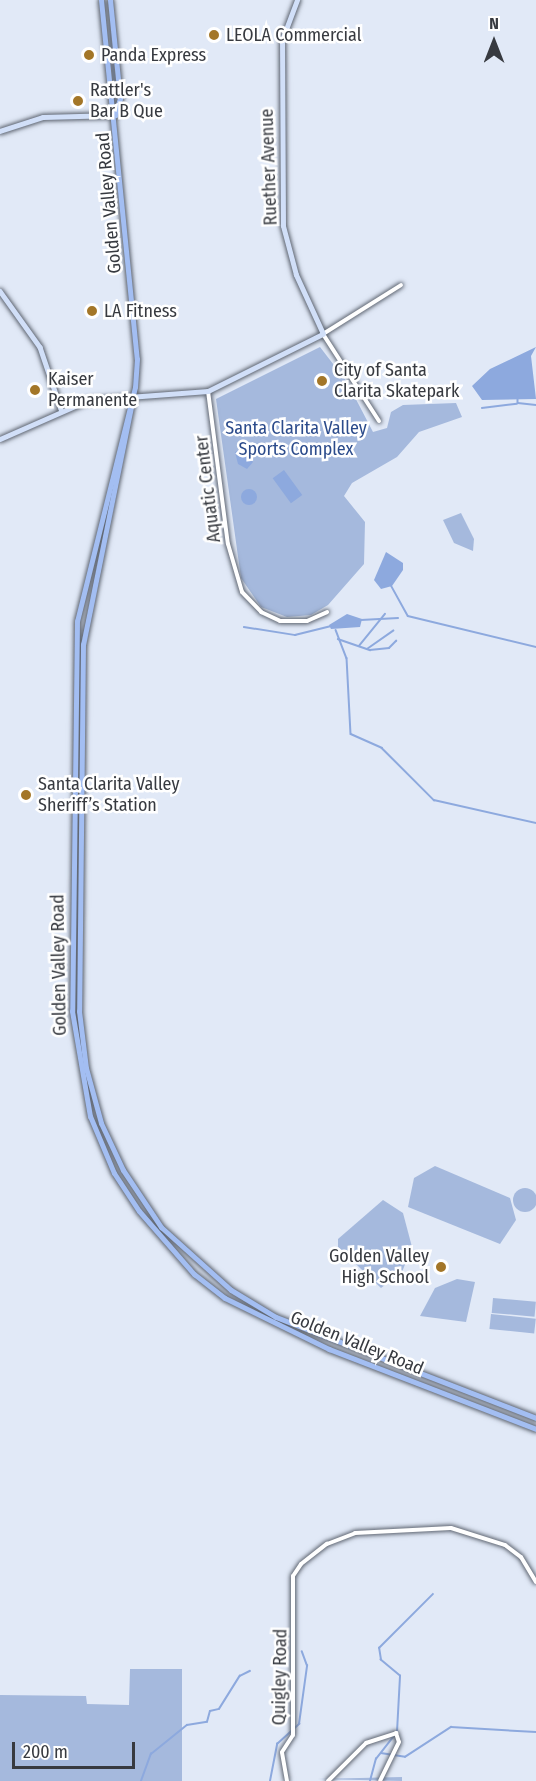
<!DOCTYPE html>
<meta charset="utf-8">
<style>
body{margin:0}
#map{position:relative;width:536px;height:1781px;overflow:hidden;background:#e1e9f7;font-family:"Fira Sans Condensed",sans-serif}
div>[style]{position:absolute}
.green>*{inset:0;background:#a5b9dd;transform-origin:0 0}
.round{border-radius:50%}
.water>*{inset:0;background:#8da9de;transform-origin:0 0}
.stream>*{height:1.5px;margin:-0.75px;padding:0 0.75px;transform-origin:0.75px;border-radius:0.75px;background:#8da9de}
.roads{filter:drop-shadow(0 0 2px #5f6672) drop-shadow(0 0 2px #5f6672)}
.street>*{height:4px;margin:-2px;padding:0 2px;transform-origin:2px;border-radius:2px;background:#fff}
.secondary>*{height:4.5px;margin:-2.25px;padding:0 2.25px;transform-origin:2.25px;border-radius:2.25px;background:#d1dff8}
.primary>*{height:5px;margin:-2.5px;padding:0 2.5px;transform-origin:2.5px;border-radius:2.5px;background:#a3bef2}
.dots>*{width:16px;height:16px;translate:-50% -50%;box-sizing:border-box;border:3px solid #fff;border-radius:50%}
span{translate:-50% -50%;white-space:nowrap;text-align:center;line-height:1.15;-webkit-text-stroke:5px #fff;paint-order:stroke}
.poi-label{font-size:18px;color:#373a40}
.left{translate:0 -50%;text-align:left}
.right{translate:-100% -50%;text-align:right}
.street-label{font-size:18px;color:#373a40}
.park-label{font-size:18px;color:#2b4b8b}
.north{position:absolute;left:464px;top:12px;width:60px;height:60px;-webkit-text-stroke:4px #fff;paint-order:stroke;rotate:0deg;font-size:16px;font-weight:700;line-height:24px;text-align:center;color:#373a40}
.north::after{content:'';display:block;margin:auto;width:21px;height:27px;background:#373a40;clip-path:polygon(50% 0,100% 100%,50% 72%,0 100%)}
.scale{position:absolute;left:12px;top:1742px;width:123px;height:27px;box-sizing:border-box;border:3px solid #373a40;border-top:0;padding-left:8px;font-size:18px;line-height:21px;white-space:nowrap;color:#373a40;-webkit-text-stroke:4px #fff;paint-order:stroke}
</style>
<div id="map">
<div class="green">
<i style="clip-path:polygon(109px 20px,117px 94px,114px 102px,112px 71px)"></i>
<i style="clip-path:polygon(320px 347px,347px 382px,373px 432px,387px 428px,391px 412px,403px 405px,456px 403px,462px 417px,419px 432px,397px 457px,352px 483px,344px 496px,365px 522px,364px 564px,328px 605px,311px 615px,287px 617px,261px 607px,241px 578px,216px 399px)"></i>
<i style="clip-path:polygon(461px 513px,474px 539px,473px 551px,454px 543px,443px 520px)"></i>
<i style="clip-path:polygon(435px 1166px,510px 1198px,516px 1220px,500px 1244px,408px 1207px,414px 1178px)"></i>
<i class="round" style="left:513px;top:1188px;width:24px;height:24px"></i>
<i style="clip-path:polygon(383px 1200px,403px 1213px,412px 1247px,402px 1272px,381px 1288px,338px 1247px,338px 1239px)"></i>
<i style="clip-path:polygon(457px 1279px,475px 1282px,466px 1322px,420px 1316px,435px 1288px)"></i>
<i style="left:493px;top:1298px;width:43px;height:15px;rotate:5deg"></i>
<i style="left:491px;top:1314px;width:45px;height:15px;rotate:6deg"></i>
<i style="clip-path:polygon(130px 1669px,182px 1669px,182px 1781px,0 1781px,0 1695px,86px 1696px,87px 1704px,129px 1705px)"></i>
<i style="clip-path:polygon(402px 1777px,402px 1781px,317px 1779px)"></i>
</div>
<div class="water">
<i style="clip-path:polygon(536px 347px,531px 356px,536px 399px,482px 400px,472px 386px,490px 369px)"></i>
<i style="clip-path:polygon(242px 449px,253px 462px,247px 469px,238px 464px,235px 452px)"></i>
<i style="left:284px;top:470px;width:31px;height:14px;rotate:54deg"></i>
<i class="round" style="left:241px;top:489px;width:16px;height:16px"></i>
<i style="clip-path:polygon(386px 552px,403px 563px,403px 570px,392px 586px,381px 589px,374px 580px)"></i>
<i style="clip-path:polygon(347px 614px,362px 619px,360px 627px,331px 629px,329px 625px)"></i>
</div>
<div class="stream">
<i style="left:518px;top:398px;width:5px;rotate:90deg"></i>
<i style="left:518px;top:403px;width:18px;rotate:6deg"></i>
<i style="left:482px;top:408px;width:35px;rotate:-7deg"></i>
<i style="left:391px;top:585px;width:35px;rotate:61deg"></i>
<i style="left:408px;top:616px;width:132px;rotate:13.6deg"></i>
<i style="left:361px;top:620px;width:37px;rotate:-3deg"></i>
<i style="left:244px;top:627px;width:52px;rotate:8.9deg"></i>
<i style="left:295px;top:635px;width:37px;rotate:-14deg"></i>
<i style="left:336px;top:630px;width:30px;rotate:69deg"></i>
<i style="left:347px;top:658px;width:76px;rotate:87deg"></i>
<i style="left:351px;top:734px;width:34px;rotate:24deg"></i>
<i style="left:382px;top:748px;width:74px;rotate:45deg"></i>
<i style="left:434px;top:800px;width:105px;rotate:12.7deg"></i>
<i style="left:338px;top:639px;width:34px;rotate:19deg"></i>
<i style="left:370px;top:650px;width:19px;rotate:-6deg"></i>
<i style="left:389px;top:648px;width:10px;rotate:-45deg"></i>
<i style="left:359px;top:646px;width:41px;rotate:-50.9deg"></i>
<i style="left:367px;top:649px;width:32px;rotate:-35deg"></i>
<i style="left:397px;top:1732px;width:56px;rotate:-86.9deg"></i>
<i style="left:400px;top:1676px;width:25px;rotate:-140deg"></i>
<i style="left:381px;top:1660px;width:12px;rotate:-99deg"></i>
<i style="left:379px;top:1648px;width:76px;rotate:-45deg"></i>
<i style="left:381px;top:1753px;width:24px;rotate:9deg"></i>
<i style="left:405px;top:1757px;width:55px;rotate:-33.1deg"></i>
<i style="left:451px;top:1727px;width:85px;rotate:3.4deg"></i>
<i style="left:141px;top:1781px;width:29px;rotate:-70deg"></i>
<i style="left:151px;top:1754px;width:46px;rotate:-38.9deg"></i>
<i style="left:187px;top:1725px;width:20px;rotate:-9deg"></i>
<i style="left:207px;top:1722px;width:11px;rotate:-75deg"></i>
<i style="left:210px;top:1711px;width:9px;rotate:-13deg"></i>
<i style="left:219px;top:1709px;width:39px;rotate:-58deg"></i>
<i style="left:240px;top:1676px;width:11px;rotate:-27deg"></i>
<i style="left:270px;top:1781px;width:38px;rotate:-79deg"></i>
<i style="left:277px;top:1744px;width:30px;rotate:-42deg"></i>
<i style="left:299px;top:1724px;width:59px;rotate:-82.1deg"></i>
<i style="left:307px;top:1666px;width:15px;rotate:-110deg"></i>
<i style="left:370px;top:1781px;width:23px;rotate:-75deg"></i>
<i style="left:376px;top:1759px;width:29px;rotate:-52deg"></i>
</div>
<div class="roads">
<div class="street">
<i style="left:208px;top:391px;width:154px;rotate:82.6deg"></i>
<i style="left:228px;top:544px;width:50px;rotate:73.7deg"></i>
<i style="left:242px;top:592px;width:28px;rotate:46deg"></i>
<i style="left:261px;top:612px;width:21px;rotate:25deg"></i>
<i style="left:280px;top:621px;width:27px"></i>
<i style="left:307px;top:621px;width:22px;rotate:-24deg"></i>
<i style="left:379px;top:421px;width:103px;rotate:-122.8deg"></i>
<i style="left:323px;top:334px;width:92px;rotate:-32.1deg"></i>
<i style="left:287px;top:1781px;width:29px;rotate:-100deg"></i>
<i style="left:282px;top:1752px;width:20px;rotate:-57deg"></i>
<i style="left:293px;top:1735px;width:159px;rotate:-90deg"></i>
<i style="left:293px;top:1576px;width:14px;rotate:-56deg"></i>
<i style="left:301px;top:1564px;width:33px;rotate:-38deg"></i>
<i style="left:327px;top:1544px;width:30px;rotate:-21deg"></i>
<i style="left:355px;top:1533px;width:96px;rotate:-3deg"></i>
<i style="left:451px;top:1528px;width:57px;rotate:17.5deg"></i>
<i style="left:505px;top:1545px;width:20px;rotate:37deg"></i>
<i style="left:521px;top:1557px;width:29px;rotate:59deg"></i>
<i style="left:328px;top:1781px;width:54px;rotate:-45deg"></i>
<i style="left:366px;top:1743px;width:32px;rotate:-18deg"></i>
<i style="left:396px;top:1733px;width:9px;rotate:72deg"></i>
<i style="left:399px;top:1742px;width:43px;rotate:116deg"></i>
</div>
<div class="secondary">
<i style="left:0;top:131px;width:45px;rotate:-18deg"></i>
<i style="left:43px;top:117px;width:72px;rotate:-1.6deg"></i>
<i style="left:0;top:291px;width:69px;rotate:54.5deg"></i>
<i style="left:40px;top:347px;width:65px;rotate:71.3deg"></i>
<i style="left:0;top:439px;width:97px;rotate:-23.7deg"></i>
<i style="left:89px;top:400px;width:119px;rotate:-4.3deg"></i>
<i style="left:208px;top:391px;width:128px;rotate:-26.4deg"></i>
<i style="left:323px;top:334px;width:65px;rotate:-114.6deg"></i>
<i style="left:296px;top:275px;width:51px;rotate:-104.9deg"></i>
<i style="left:283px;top:226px;width:186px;rotate:-90.3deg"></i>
<i style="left:282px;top:40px;width:43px;rotate:-69.4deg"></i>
</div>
<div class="primary">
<i style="left:101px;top:0;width:361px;rotate:84.3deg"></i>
<i style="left:137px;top:359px;width:28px;rotate:94deg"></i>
<i style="left:135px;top:387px;width:241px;rotate:103.9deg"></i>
<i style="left:77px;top:621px;width:390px;rotate:90.7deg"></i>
<i style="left:72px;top:1011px;width:107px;rotate:80.3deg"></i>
<i style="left:90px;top:1116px;width:62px;rotate:67.2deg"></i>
<i style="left:114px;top:1173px;width:45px;rotate:56.7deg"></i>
<i style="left:139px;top:1211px;width:84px;rotate:48.9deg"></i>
<i style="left:194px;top:1274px;width:39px;rotate:38deg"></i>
<i style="left:225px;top:1298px;width:116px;rotate:26.1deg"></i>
<i style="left:329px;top:1349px;width:222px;rotate:21.1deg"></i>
<i style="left:110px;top:0;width:99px;rotate:84.2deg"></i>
<i style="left:120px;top:98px;width:18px;rotate:106deg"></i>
<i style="left:133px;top:397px;width:252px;rotate:101.4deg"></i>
<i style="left:83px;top:644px;width:367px;rotate:90.6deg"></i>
<i style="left:79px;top:1011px;width:57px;rotate:83deg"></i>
<i style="left:86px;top:1068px;width:57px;rotate:74.7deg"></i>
<i style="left:101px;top:1123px;width:52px;rotate:64.9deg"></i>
<i style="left:123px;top:1170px;width:69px;rotate:56.3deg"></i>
<i style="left:161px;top:1227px;width:94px;rotate:42deg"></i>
<i style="left:231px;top:1290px;width:52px;rotate:31deg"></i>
<i style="left:276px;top:1317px;width:279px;rotate:21.2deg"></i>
</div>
</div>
<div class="dots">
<i style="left:214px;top:35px;background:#a37628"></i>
<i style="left:89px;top:55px;background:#a37628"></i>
<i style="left:78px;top:101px;background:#a37628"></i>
<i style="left:92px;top:311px;background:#a37628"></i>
<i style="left:322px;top:381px;background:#a37628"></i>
<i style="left:35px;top:390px;background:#a37628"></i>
<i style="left:26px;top:795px;background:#a37628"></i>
<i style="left:441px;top:1267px;background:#a37628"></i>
</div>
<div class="poi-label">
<span class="left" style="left:226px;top:35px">LEOLA Commercial</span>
<span class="left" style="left:101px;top:55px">Panda Express</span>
<span class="left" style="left:90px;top:101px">Rattler's<br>Bar B Que</span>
<span class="left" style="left:104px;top:311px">LA Fitness</span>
<span class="left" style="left:334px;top:381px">City of Santa<br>Clarita Skatepark</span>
<span class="left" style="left:48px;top:390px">Kaiser<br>Permanente</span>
<span class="left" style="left:38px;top:795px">Santa Clarita Valley<br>Sheriff’s Station</span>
<span class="right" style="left:429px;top:1267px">Golden Valley<br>High School</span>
</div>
<div class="street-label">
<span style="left:269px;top:167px;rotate:-92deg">Ruether Avenue</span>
<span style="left:109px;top:203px;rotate:-95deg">Golden Valley Road</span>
<span style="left:208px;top:489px;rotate:-97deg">Aquatic Center</span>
<span style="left:59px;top:965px;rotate:-91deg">Golden Valley Road</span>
<span style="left:357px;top:1343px;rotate:22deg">Golden Valley Road</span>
<span style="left:280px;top:1677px;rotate:-89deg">Quigley Road</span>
</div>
<div class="park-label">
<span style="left:296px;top:439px">Santa Clarita Valley<br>Sports Complex</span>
</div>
<div class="north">N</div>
<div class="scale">200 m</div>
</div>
